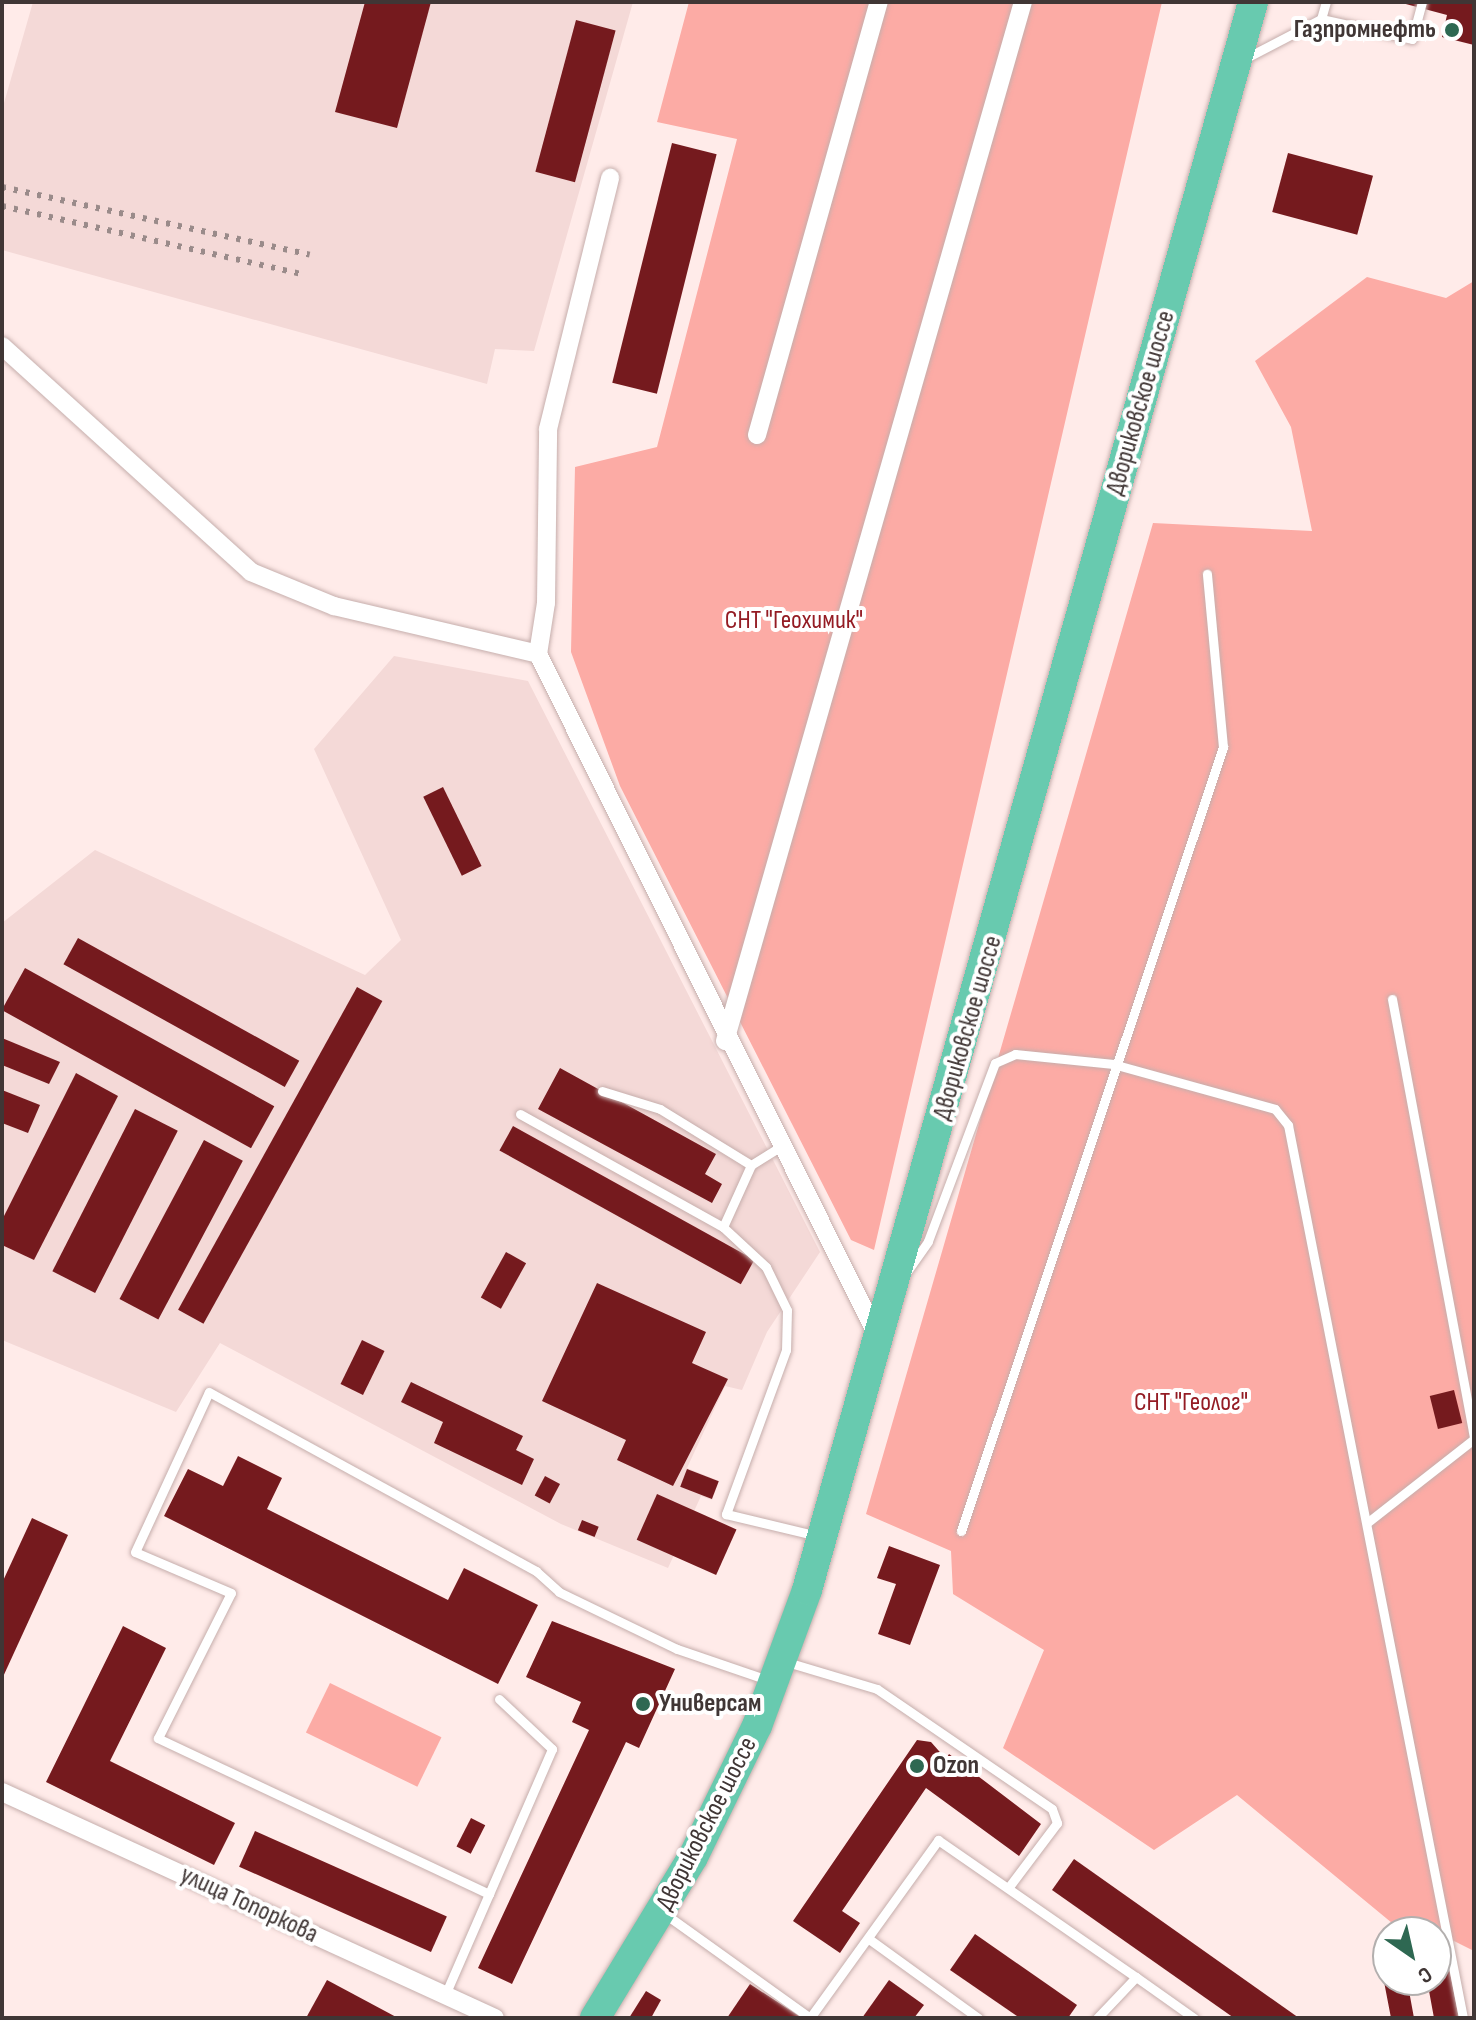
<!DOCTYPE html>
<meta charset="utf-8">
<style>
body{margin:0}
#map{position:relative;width:1476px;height:2020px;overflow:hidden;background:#ffebe9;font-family:"Sofia Sans Condensed",sans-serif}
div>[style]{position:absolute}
.built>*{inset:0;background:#f4d9d7}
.green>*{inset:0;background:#fcaba5;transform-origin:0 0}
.building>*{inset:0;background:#751a1e;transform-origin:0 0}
.roads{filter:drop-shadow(0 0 2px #c6aeac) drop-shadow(0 0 2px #c6aeac)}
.service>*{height:9px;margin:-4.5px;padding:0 4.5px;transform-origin:4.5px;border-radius:4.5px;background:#fff}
.minor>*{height:18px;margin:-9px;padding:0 9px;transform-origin:9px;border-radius:9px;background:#fff}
.primary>*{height:30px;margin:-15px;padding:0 15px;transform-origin:15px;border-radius:15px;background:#68caaf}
.rail>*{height:6px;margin-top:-3px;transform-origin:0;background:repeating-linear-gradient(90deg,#9a8b8a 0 4px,transparent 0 12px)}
.dots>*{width:22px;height:22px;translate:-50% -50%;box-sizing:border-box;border:4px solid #fff;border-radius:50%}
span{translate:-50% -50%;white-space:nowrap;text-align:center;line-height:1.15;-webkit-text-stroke:8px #fff;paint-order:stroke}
.poi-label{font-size:26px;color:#403635;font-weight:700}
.right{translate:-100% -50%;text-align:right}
.left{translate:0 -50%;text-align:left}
.street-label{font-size:26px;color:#403635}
.park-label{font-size:26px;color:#941c24}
.frame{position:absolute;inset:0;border:4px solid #403635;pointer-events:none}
.north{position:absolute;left:1372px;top:1916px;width:80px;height:80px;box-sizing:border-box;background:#fff;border:2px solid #b3afae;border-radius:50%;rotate:146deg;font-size:22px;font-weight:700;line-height:32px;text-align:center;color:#403635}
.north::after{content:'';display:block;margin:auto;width:28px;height:36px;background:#2e6852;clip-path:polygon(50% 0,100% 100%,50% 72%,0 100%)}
</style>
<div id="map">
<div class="built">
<i style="clip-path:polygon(33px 2px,633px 2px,534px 351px,495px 349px,487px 384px,2px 250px,2px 110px)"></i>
<i style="clip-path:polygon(394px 656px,528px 681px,820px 1252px,767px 1332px,742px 1390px,725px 1386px,687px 1468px,719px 1481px,712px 1500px,701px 1496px,668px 1568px,561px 1524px,220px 1343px,176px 1412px,2px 1340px,2px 923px,95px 850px,365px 975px,401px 940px,314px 749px)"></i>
</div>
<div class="green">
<i style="clip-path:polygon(689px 2px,1162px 2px,874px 1250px,851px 1240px,620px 786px,571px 652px,575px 467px,657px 447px,737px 139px,657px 122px)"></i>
<i style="clip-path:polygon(1367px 277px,1446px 298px,1474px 281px,1474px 1951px,1436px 1932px,1392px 1923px,1237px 1795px,1154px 1850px,1003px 1748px,1044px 1650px,953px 1594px,951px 1551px,866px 1514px,1153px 523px,1312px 531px,1291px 427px,1255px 361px)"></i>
<i style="left:330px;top:1683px;width:124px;height:55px;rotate:26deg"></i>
</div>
<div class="building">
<i style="clip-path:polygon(365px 2px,431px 2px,397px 128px,335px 112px)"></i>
<i style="clip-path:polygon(1474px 2px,1474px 45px,1442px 37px,1447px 15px,1402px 3px)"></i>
<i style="left:576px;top:20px;width:41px;height:157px;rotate:15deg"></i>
<i style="left:672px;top:143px;width:46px;height:247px;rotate:14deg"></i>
<i style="left:1288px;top:153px;width:88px;height:61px;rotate:15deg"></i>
<i style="left:443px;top:787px;width:88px;height:22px;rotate:64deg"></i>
<i style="left:78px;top:938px;width:253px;height:30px;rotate:29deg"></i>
<i style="left:25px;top:968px;width:285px;height:48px;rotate:29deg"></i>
<i style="left:357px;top:987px;width:29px;height:369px;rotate:29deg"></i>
<i style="clip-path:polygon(2px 1038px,60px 1062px,49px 1084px,2px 1065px)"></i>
<i style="clip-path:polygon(560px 1068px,716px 1154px,705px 1174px,722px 1184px,712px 1203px,538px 1109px)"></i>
<i style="clip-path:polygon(76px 1073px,118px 1096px,34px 1260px,2px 1245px,2px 1220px)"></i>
<i style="clip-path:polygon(2px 1090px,40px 1105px,28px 1133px,2px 1123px)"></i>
<i style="left:135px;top:1109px;width:48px;height:182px;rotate:27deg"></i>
<i style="left:513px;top:1126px;width:276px;height:28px;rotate:29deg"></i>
<i style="left:204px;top:1140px;width:44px;height:180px;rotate:28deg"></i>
<i style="left:506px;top:1252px;width:23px;height:52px;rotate:29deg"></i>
<i style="clip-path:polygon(597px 1283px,706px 1332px,692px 1363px,728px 1379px,673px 1486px,617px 1460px,626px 1440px,542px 1401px)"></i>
<i style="left:362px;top:1340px;width:25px;height:49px;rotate:26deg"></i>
<i style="clip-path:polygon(411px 1382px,523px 1436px,516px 1450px,534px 1459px,522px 1485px,434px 1443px,443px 1422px,401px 1402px)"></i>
<i style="left:1454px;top:1390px;width:34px;height:25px;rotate:76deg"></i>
<i style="clip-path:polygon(238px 1456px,282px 1478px,267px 1509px,448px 1600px,464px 1568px,538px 1605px,498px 1684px,164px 1516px,188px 1469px,223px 1486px)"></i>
<i style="left:687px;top:1469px;width:34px;height:19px;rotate:21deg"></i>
<i style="left:545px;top:1476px;width:17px;height:22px;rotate:28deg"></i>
<i style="left:657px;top:1494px;width:87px;height:50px;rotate:24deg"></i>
<i style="clip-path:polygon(32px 1518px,68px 1535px,2px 1679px,2px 1583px)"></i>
<i style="left:582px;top:1520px;width:18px;height:11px;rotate:22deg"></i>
<i style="clip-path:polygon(889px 1546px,940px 1565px,910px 1645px,878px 1634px,896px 1584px,877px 1578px)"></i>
<i style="clip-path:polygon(552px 1621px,675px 1669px,639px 1748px,626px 1742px,512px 1984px,478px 1968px,589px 1730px,572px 1722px,581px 1702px,526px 1677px)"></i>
<i style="clip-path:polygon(123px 1626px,166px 1648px,110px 1761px,235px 1823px,214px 1865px,46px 1782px)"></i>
<i style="clip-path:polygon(917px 1740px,931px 1742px,946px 1759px,949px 1754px,1041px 1824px,1019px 1856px,926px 1788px,842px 1911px,860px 1923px,840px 1953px,793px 1921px)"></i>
<i style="left:471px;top:1818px;width:16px;height:32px;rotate:27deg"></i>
<i style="left:255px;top:1831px;width:210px;height:39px;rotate:24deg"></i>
<i style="clip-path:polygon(1074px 1859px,1299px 2018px,1234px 2018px,1052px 1890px)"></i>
<i style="clip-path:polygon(975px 1934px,1077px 2005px,1068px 2018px,1020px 2018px,950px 1970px)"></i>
<i style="clip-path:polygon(1447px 1956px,1459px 2018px,1434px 2018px,1427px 1980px,1436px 1980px,1436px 1958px)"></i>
<i style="clip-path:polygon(1388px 1964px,1388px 1980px,1407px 1980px,1414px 2018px,1391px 2018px,1381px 1966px)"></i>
<i style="clip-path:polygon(327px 1980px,398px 2018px,306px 2018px)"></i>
<i style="clip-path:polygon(889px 1980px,924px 2005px,914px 2018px,862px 2018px)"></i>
<i style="clip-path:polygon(750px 1984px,799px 2016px,798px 2018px,727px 2018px)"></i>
<i style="clip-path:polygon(646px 1991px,661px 2000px,651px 2018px,629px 2018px)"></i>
</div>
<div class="roads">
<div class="service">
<i style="left:1321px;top:19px;width:93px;rotate:12.4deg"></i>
<i style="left:1412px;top:39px;width:38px;rotate:-75deg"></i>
<i style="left:1246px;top:58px;width:85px;rotate:-27.5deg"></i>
<i style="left:1321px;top:19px;width:18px;rotate:-74deg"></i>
<i style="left:1392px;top:999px;width:445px;rotate:79.4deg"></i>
<i style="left:602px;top:1091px;width:61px;rotate:17.2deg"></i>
<i style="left:660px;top:1109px;width:107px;rotate:31.6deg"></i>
<i style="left:751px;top:1165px;width:34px;rotate:-32deg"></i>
<i style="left:520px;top:1114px;width:232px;rotate:29.1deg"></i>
<i style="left:723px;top:1227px;width:59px;rotate:42.9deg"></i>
<i style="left:766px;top:1267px;width:48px;rotate:64deg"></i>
<i style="left:787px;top:1310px;width:40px;rotate:91.4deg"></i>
<i style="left:786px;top:1350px;width:175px;rotate:110.1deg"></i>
<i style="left:726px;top:1514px;width:95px;rotate:13.4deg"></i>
<i style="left:723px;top:1227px;width:68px;rotate:-65.7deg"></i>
<i style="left:908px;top:1270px;width:35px;rotate:-55deg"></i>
<i style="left:928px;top:1241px;width:190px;rotate:-69.4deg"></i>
<i style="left:995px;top:1063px;width:22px;rotate:-24deg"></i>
<i style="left:1015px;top:1054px;width:99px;rotate:5.8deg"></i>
<i style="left:1113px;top:1064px;width:168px;rotate:15.5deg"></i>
<i style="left:1275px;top:1109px;width:21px;rotate:51deg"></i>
<i style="left:1288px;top:1125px;width:910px;rotate:78.91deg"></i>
<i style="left:1368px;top:1522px;width:135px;rotate:-38.1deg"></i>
<i style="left:961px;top:1531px;width:827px;rotate:-71.52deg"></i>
<i style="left:1223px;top:747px;width:174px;rotate:-95.3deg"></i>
<i style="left:787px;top:1662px;width:94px;rotate:16.7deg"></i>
<i style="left:877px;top:1689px;width:212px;rotate:34.4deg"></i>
<i style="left:1052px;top:1809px;width:15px;rotate:70deg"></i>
<i style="left:1057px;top:1823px;width:81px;rotate:127deg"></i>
<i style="left:499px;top:1699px;width:73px;rotate:43.3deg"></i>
<i style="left:552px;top:1749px;width:158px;rotate:113.5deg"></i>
<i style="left:489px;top:1894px;width:366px;rotate:-154.8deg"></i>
<i style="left:158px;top:1738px;width:162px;rotate:-63.3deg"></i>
<i style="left:231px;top:1593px;width:104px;rotate:-156.9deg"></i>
<i style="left:135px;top:1552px;width:176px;rotate:-65.2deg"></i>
<i style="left:209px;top:1392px;width:373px;rotate:28.7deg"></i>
<i style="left:536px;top:1571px;width:31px;rotate:42deg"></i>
<i style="left:559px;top:1592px;width:131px;rotate:25.8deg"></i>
<i style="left:677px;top:1649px;width:96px;rotate:18.8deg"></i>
<i style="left:665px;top:1914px;width:178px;rotate:35.6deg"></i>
<i style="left:869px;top:1939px;width:135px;rotate:35.9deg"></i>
<i style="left:1136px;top:1977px;width:71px;rotate:35.3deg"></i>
<i style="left:445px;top:1995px;width:110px;rotate:-66.5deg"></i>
<i style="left:812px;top:2015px;width:216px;rotate:-54.2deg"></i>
<i style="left:938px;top:1840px;width:241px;rotate:34.7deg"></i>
<i style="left:1136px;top:1977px;width:57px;rotate:133.6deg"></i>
</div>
<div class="minor">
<i style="left:2px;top:346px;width:336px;rotate:42.2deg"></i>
<i style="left:251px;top:572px;width:90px;rotate:22.3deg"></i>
<i style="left:334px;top:606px;width:210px;rotate:13.2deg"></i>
<i style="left:538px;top:654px;width:765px;rotate:63.54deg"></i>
<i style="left:757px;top:435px;width:450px;rotate:-74.3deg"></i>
<i style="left:538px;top:654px;width:52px;rotate:-81.1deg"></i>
<i style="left:546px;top:603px;width:174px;rotate:-89.3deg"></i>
<i style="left:548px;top:429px;width:259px;rotate:-76.1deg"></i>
<i style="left:725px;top:1041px;width:1081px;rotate:-74deg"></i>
<i style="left:2px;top:1792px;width:542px;rotate:24.63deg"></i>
</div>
<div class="primary">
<i style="left:595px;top:2018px;width:188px;rotate:-58.7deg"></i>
<i style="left:693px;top:1857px;width:146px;rotate:-64deg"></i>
<i style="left:757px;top:1726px;width:145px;rotate:-69.8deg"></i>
<i style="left:807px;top:1590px;width:1649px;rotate:-74.31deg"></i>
</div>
</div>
<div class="rail">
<i style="left:2px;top:187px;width:315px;rotate:12.4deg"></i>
<i style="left:2px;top:206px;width:311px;rotate:12.8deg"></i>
</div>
<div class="dots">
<i style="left:1452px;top:30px;background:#2e6852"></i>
<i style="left:643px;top:1704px;background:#2e6852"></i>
<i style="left:917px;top:1766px;background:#2e6852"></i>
</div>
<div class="poi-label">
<span class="right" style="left:1436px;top:30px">Газпромнефть</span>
<span class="left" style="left:659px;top:1704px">Универсам</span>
<span class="left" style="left:933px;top:1766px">Ozon</span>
</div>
<div class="street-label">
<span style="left:1141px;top:403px;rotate:-74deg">Двориковское шоссе</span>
<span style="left:968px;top:1028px;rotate:-74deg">Двориковское шоссе</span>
<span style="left:707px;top:1824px;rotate:-63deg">Двориковское шоссе</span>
<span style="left:249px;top:1905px;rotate:25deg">улица Топоркова</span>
</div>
<div class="park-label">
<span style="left:794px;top:621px">СНТ "Геохимик"</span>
<span style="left:1191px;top:1403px">СНТ "Геолог"</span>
</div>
<div class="frame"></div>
<div class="north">С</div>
</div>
